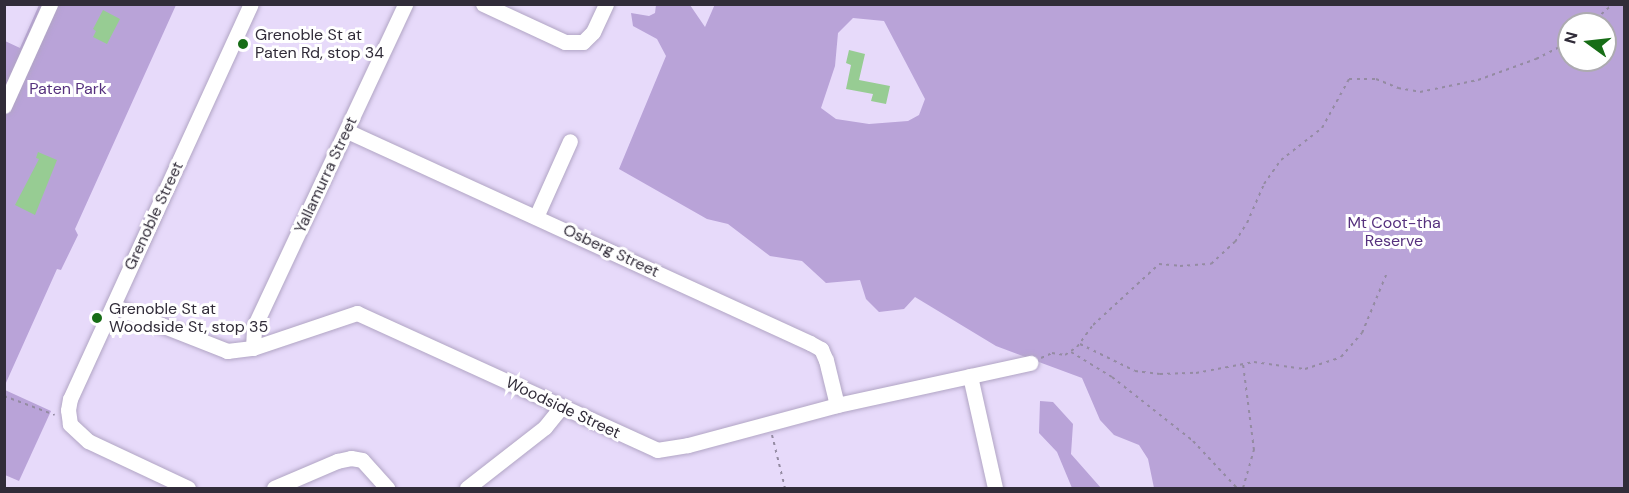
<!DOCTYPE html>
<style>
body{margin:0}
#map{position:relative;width:1629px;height:493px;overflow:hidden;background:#e7dafa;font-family:"DM Sans",sans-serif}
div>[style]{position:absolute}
.green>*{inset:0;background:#b9a3d8}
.building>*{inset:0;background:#97cc93}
.path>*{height:2px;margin-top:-1px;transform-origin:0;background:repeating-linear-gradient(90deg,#948ba2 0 3px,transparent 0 7.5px)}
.roads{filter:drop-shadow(0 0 2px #b1a5c4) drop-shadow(0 0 2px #b1a5c4)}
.minor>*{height:15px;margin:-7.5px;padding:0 7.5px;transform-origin:7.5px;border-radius:7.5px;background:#fff}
.dots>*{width:16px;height:16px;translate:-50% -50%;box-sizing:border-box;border:3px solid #fff;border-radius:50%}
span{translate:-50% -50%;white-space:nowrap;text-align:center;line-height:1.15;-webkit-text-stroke:6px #fff;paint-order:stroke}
.poi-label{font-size:16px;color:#312c39}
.left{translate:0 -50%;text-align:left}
.park-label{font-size:16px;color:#56317e}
.street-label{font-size:16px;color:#312c39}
.frame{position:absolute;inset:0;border:6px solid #312c39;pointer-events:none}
.north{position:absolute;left:1557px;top:12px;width:60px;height:60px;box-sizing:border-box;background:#fff;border:2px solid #adabb0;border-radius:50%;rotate:285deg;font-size:16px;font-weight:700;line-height:24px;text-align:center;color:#312c39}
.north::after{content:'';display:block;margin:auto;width:21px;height:27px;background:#176d16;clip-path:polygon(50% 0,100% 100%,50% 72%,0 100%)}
</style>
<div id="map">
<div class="green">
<i style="clip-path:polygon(evenodd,715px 4px,1624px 5px,1624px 488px,1154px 488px,1148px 459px,1139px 445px,1114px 435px,1100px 420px,1082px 378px,996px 346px,915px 297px,904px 309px,879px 312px,866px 299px,860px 280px,826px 283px,802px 261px,770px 256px,728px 224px,707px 219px,619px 169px,666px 56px,657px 39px,633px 26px,631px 13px,649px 16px,655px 13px,656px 5px,690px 5px,705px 27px,715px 4px,853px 18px,884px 21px,925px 99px,919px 115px,908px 121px,869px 124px,836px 119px,821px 108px,835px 66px,838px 33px,853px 18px,715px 4px,1569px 24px,1605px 24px,1605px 60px,1569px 60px,1569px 24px)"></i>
<i style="clip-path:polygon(39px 5px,176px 5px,75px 229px,78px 235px,61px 270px,57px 269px,5px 385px,5px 41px,20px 48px)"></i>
<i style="clip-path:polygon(5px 390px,51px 411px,19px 481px,5px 475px)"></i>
<i style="clip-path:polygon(1040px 401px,1053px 402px,1073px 424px,1071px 454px,1101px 488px,1072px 488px,1057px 452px,1039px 433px)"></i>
</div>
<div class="building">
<i style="clip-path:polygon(103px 10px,120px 19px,107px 44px,93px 37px,96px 31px,93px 29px)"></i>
<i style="clip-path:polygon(849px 50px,865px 54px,859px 80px,890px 86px,886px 104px,871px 101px,873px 94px,846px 89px,851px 65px,846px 63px)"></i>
<i style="clip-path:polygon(38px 152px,57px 160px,35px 215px,15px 205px,39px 159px,36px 158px)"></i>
</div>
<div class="path">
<i style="left:1617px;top:4px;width:7px;rotate:8deg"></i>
<i style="left:1590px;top:24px;width:30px;rotate:-41deg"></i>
<i style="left:1080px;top:344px;width:61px;rotate:26.1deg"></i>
<i style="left:1135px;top:371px;width:25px;rotate:7deg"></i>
<i style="left:1160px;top:374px;width:36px;rotate:-2deg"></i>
<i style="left:1196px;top:373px;width:59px;rotate:-10.7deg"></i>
<i style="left:1254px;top:362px;width:51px;rotate:7.8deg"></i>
<i style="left:1305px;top:369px;width:38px;rotate:-18deg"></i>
<i style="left:1341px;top:357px;width:32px;rotate:-49deg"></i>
<i style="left:1362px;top:333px;width:63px;rotate:-67.5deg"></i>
<i style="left:1071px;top:352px;width:48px;rotate:31.4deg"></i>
<i style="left:1112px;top:377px;width:103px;rotate:38.3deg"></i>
<i style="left:1193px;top:441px;width:64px;rotate:46.9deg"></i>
<i style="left:1041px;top:358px;width:12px;rotate:-24deg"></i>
<i style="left:1052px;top:353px;width:13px;rotate:9deg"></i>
<i style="left:1065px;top:355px;width:14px;rotate:-34deg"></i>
<i style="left:1077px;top:347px;width:27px;rotate:-54deg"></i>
<i style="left:1093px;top:325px;width:90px;rotate:-42.7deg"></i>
<i style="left:1159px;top:264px;width:21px;rotate:5deg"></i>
<i style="left:1180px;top:266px;width:31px;rotate:-4deg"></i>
<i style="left:1211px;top:264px;width:33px;rotate:-43deg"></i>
<i style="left:1235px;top:242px;width:22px;rotate:-58deg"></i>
<i style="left:1247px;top:223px;width:43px;rotate:-66.4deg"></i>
<i style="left:1264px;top:184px;width:29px;rotate:-55deg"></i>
<i style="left:1281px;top:160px;width:52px;rotate:-38deg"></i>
<i style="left:1322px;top:128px;width:56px;rotate:-61.1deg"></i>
<i style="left:1349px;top:79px;width:27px"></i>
<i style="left:1376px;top:79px;width:24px;rotate:22deg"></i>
<i style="left:1398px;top:88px;width:22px;rotate:10deg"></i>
<i style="left:1420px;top:92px;width:59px;rotate:-11.7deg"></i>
<i style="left:1478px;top:80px;width:62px;rotate:-19.9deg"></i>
<i style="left:1536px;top:59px;width:37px;rotate:-27deg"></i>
<i style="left:4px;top:396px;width:54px;rotate:20.4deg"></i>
<i style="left:772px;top:435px;width:55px;rotate:76.2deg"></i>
<i style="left:1243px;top:488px;width:40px;rotate:-74deg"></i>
<i style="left:1254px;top:450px;width:87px;rotate:-97.3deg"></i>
</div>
<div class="roads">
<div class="minor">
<i style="left:483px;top:4px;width:90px;rotate:24.9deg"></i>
<i style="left:565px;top:42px;width:18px"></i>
<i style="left:583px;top:42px;width:14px;rotate:-45deg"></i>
<i style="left:593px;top:32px;width:31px;rotate:-65deg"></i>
<i style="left:4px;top:106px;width:112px;rotate:-65.7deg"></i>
<i style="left:347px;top:131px;width:509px;rotate:24.6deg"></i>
<i style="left:810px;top:343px;width:13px;rotate:29deg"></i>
<i style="left:821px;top:349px;width:12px;rotate:66deg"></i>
<i style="left:826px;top:360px;width:46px;rotate:76.3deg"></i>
<i style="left:536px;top:217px;width:83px;rotate:-65.9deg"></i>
<i style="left:113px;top:306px;width:123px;rotate:21.5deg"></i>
<i style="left:227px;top:351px;width:26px;rotate:-7deg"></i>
<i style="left:253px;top:348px;width:110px;rotate:-18.6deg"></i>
<i style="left:357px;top:313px;width:330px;rotate:24.5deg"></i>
<i style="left:657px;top:450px;width:31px;rotate:-9deg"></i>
<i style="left:688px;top:445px;width:154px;rotate:-15deg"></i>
<i style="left:837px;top:405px;width:198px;rotate:-12.3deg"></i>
<i style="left:253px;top:348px;width:21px;rotate:-87deg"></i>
<i style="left:254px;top:327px;width:357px;rotate:-64.9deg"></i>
<i style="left:970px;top:376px;width:115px;rotate:77.4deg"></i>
<i style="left:188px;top:488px;width:110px;rotate:-154.8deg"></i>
<i style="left:88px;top:441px;width:25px;rotate:-137deg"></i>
<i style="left:70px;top:424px;width:14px;rotate:-98deg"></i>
<i style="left:68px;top:410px;width:11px;rotate:-80deg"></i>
<i style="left:70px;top:399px;width:434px;rotate:-65.4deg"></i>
<i style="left:274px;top:488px;width:69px;rotate:-23.2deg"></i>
<i style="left:337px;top:461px;width:14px;rotate:-12deg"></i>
<i style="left:351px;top:458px;width:11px;rotate:10deg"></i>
<i style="left:362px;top:460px;width:38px;rotate:48deg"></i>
<i style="left:467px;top:488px;width:99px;rotate:-38deg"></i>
<i style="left:545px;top:427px;width:26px;rotate:-51deg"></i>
</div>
</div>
<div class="dots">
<i style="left:243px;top:44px;background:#176d16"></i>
<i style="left:97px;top:318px;background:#176d16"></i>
</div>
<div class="poi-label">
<span class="left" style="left:255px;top:44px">Grenoble St at<br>Paten Rd, stop 34</span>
<span class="left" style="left:109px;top:318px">Grenoble St at<br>Woodside St, stop 35</span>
</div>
<div class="park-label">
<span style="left:68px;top:89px">Paten Park</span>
<span style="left:1394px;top:232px">Mt Coot-tha<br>Reserve</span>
</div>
<div class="street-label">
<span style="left:326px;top:175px;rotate:-65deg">Yallamurra Street</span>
<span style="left:154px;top:216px;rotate:-65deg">Grenoble Street</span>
<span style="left:611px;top:251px;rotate:25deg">Osberg Street</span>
<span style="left:563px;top:408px;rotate:25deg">Woodside Street</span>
</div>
<div class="frame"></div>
<div class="north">N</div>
</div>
